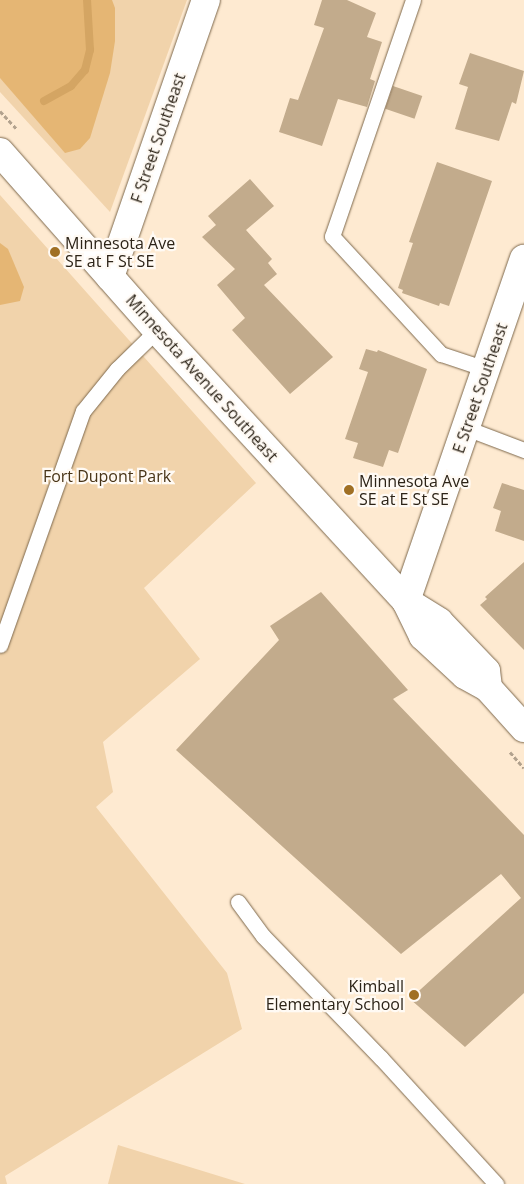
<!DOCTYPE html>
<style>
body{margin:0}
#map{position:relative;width:524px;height:1184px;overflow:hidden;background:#feead1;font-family:"Open Sans",sans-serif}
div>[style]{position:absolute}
.green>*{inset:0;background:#f1d3ab}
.forest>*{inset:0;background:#e5b674}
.stream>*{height:8px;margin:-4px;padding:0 4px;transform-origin:4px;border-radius:4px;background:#d4a563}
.building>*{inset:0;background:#c2ab8c;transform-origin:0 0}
.path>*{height:3px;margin-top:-1.5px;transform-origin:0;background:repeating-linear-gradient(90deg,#b2a28e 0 4px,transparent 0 6.5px)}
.roads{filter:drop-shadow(0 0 1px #7d684c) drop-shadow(0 0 1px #7d684c)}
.lane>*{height:15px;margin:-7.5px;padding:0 7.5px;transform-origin:7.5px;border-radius:7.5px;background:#fff}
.street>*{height:28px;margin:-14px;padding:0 14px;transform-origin:14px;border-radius:14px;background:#fff}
.secondary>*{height:28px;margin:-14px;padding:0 14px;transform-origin:14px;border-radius:14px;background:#fff}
.dots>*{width:14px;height:14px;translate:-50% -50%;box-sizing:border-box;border:2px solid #fffaf4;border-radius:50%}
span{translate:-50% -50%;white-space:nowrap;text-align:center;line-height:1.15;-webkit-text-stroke:4.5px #fffaf4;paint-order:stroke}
.street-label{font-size:16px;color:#2c2317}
.poi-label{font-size:16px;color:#2c2317}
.left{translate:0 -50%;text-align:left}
.right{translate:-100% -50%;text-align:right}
.park-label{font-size:16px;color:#483417}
</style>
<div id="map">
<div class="green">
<i style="clip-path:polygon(0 0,187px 0,110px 212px,0 92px)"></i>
<i style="clip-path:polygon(0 195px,256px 483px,144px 588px,200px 659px,103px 742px,113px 792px,96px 807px,227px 973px,242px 1029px,5px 1176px,7px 1184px,0 1184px)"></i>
<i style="clip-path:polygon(118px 1145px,245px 1184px,108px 1184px)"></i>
</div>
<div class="forest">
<i style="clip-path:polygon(0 0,112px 0,115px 8px,115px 41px,110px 73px,90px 138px,80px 149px,65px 153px,0 78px)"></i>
<i style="clip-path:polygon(0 243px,8px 249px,24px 287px,20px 301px,0 305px)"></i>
</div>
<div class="stream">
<i style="left:44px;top:101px;width:31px;rotate:-29deg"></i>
<i style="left:71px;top:86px;width:21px;rotate:-49deg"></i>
<i style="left:85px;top:70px;width:21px;rotate:-76deg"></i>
<i style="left:90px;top:50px;width:50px;rotate:-93.4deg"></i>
</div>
<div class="building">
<i style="clip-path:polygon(322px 0,347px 0,376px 13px,367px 37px,382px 42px,370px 79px,375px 81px,367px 107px,338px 99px,322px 146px,279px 132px,290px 98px,298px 100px,324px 28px,314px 25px)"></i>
<i style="clip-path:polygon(470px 53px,524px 71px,516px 104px,512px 102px,499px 141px,455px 129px,468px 87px,459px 84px)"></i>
<i style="left:393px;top:86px;width:31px;height:24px;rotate:19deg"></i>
<i style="clip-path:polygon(437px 162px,492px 181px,449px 306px,440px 303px,439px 306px,402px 293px,403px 290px,398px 288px,413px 243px,409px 242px)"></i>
<i style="clip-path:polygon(250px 179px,274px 206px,246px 230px,272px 259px,268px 263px,277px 274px,264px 285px,333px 357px,290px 394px,232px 330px,245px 318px,217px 285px,235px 269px,202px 237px,216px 225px,208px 216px)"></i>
<i style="clip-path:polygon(366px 349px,377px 352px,378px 350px,427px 369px,398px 453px,389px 450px,383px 467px,353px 458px,358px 443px,345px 439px,368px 372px,359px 369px)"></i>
<i style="clip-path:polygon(502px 483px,524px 490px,524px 541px,495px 531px,501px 511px,493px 508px)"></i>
<i style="clip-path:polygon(524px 562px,524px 650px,480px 605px,487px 599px,485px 597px)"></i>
<i style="clip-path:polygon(321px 592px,408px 690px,393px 699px,524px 835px,524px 993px,465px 1047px,410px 999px,521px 898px,501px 874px,401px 954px,176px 750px,279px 640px,270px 626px)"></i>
</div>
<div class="path">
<i style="left:0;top:111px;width:25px;rotate:47deg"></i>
<i style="left:510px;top:752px;width:21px;rotate:49deg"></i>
</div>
<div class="roads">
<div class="lane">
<i style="left:413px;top:0;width:250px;rotate:108.9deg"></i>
<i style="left:332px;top:236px;width:161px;rotate:47.3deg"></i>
<i style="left:441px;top:354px;width:47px;rotate:18.4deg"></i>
<i style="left:466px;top:428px;width:62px;rotate:20.8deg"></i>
<i style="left:0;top:645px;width:248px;rotate:-70.5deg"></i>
<i style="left:83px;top:411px;width:54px;rotate:-51deg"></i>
<i style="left:117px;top:369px;width:56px;rotate:-44.3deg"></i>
<i style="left:238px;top:902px;width:42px;rotate:53.7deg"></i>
<i style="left:263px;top:936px;width:170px;rotate:46deg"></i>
<i style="left:381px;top:1058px;width:171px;rotate:47.6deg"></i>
</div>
<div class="street">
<i style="left:110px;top:277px;width:293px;rotate:-70.9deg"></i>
<i style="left:406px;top:601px;width:362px;rotate:-71deg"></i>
</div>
<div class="secondary">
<i style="left:0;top:152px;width:237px;rotate:48.6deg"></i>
<i style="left:157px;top:330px;width:368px;rotate:47.4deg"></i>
<i style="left:406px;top:601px;width:39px;rotate:32deg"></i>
<i style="left:439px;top:622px;width:68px;rotate:46.2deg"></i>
<i style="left:486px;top:671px;width:17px;rotate:83deg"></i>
<i style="left:406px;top:601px;width:39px;rotate:64deg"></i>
<i style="left:423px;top:636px;width:57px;rotate:42.9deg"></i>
<i style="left:465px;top:675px;width:26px;rotate:29deg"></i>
<i style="left:488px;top:688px;width:54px;rotate:48deg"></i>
</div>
</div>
<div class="dots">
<i style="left:55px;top:252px;background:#a07024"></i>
<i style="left:349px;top:490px;background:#a07024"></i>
<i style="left:414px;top:995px;background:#a07024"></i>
</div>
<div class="street-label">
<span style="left:158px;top:138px;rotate:-71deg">F Street Southeast</span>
<span style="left:202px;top:378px;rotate:48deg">Minnesota Avenue Southeast</span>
<span style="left:480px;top:388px;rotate:-71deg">E Street Southeast</span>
</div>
<div class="poi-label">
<span class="left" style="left:65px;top:252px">Minnesota Ave<br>SE at F St SE</span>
<span class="left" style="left:359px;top:490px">Minnesota Ave<br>SE at E St SE</span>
<span class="right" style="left:404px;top:995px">Kimball<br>Elementary School</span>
</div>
<div class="park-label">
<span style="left:107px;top:476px">Fort Dupont Park</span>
</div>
</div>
